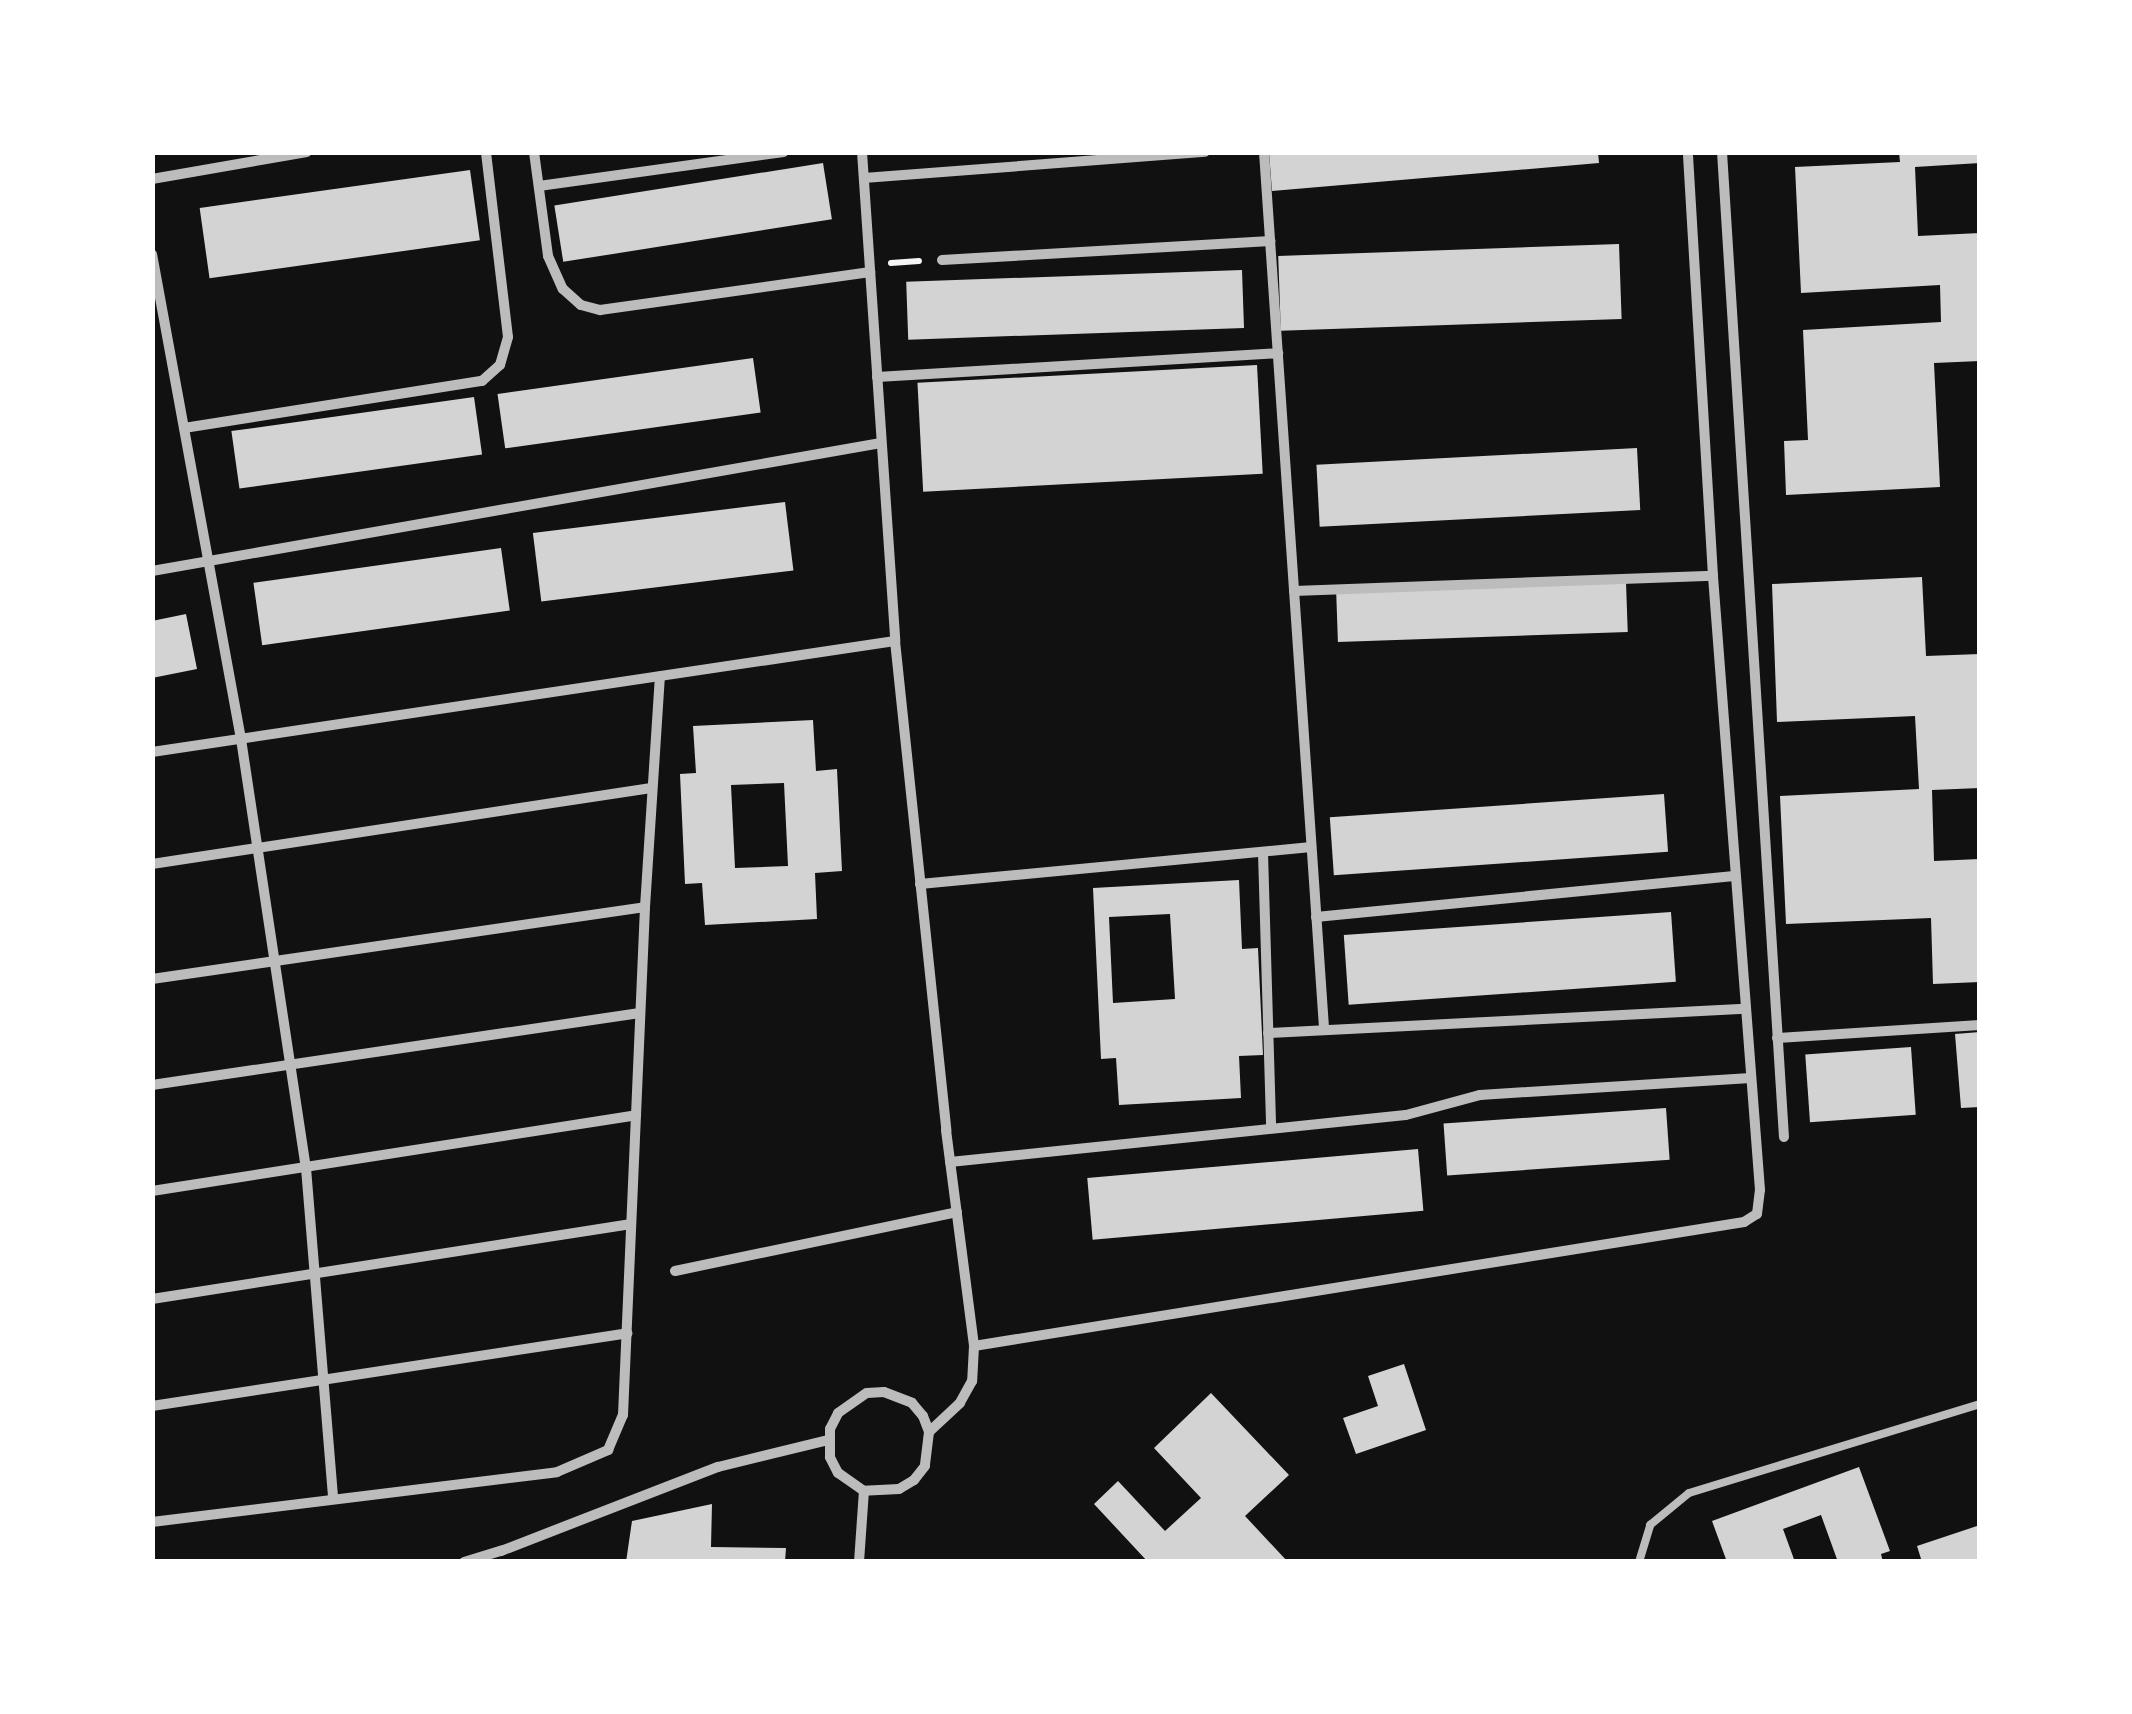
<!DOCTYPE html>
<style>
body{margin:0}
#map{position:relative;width:2132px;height:1714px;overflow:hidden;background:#111;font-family:"Nunito Sans",sans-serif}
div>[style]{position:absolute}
.building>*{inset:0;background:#d3d3d3;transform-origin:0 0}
.path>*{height:6px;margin:-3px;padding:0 3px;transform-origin:3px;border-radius:3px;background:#f5f5f5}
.service>*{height:8px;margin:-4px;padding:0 4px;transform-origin:4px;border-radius:4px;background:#bcbcbc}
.minor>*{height:10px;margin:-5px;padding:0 5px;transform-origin:5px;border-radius:5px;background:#bcbcbc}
span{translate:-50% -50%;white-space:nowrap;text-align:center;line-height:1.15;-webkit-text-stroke:8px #fff;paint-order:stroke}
.frame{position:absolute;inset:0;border:155px solid #fff;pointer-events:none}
</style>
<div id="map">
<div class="building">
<i style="clip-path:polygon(1269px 152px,1598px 152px,1599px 163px,1272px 191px)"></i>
<i style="clip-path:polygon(1899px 152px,1980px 152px,1980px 163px,1915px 167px,1918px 236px,1980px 233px,1980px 361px,1934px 363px,1940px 487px,1786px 495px,1784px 441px,1808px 440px,1803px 330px,1941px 322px,1940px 285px,1801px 293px,1795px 167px,1900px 162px)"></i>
<i style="left:823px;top:163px;width:57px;height:272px;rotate:81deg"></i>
<i style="left:470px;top:170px;width:71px;height:273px;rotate:82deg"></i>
<i style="left:1619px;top:244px;width:75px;height:341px;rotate:88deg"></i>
<i style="left:1242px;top:270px;width:58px;height:336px;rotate:88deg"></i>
<i style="left:753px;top:358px;width:55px;height:258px;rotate:82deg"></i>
<i style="left:1257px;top:365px;width:109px;height:340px;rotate:87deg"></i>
<i style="left:474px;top:397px;width:58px;height:245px;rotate:82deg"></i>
<i style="left:1637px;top:448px;width:62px;height:321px;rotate:87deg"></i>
<i style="left:785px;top:502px;width:69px;height:254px;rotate:83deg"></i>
<i style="left:501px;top:548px;width:63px;height:250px;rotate:82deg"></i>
<i style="clip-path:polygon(1922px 577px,1926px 656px,1980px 654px,1980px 788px,1932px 790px,1934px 861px,1980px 859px,1980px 982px,1933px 984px,1931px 918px,1786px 924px,1780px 796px,1919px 789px,1915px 716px,1777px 722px,1772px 584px)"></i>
<i style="left:1626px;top:582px;width:50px;height:290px;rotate:88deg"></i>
<i style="clip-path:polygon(186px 614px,197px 669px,152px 678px,152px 621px)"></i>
<i style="clip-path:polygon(evenodd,813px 720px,816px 771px,837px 769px,842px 871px,815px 873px,817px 919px,705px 925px,702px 883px,685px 884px,680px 774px,696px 773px,693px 726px,813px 720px,784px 783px,788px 866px,735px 868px,731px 785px,784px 783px)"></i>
<i style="left:1664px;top:794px;width:58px;height:335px;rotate:86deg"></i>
<i style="clip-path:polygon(evenodd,1239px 880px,1242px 949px,1258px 948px,1263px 1055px,1239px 1056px,1241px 1098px,1119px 1105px,1116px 1058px,1101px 1059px,1093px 888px,1239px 880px,1170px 914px,1175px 999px,1113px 1003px,1109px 917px,1170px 914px)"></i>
<i style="left:1671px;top:912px;width:70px;height:328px;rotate:86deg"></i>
<i style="clip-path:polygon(1980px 1032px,1980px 1107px,1961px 1108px,1955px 1034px)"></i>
<i style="left:1911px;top:1047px;width:68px;height:106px;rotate:86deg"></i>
<i style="left:1666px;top:1108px;width:52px;height:223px;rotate:86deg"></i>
<i style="left:1418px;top:1149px;width:62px;height:332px;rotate:85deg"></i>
<i style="clip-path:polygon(1404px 1364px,1426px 1430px,1356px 1454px,1343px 1418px,1378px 1406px,1368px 1376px)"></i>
<i style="clip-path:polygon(1211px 1393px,1289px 1475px,1245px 1516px,1288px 1562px,1148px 1562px,1094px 1504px,1118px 1481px,1165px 1531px,1201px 1498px,1154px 1448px)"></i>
<i style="clip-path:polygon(1859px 1467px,1890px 1551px,1881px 1554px,1883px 1562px,1838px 1562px,1821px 1515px,1783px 1529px,1795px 1562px,1727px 1562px,1712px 1521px)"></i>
<i style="clip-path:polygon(712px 1504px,711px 1547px,786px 1548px,785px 1562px,626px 1562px,632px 1521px)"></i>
<i style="clip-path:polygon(1980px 1525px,1980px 1562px,1922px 1562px,1917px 1546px)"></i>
</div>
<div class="path">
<i style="left:891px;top:263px;width:28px;rotate:-4deg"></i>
</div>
<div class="service">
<i style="left:1639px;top:1562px;width:39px;rotate:-73deg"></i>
<i style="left:1650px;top:1525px;width:50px;rotate:-39.4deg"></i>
<i style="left:1689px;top:1493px;width:304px;rotate:-17deg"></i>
</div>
<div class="minor">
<i style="left:534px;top:152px;width:105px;rotate:82.3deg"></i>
<i style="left:548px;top:256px;width:36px;rotate:66deg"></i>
<i style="left:563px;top:289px;width:24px;rotate:42deg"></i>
<i style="left:581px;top:305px;width:20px;rotate:15deg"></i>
<i style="left:600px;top:310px;width:273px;rotate:-8deg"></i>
<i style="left:862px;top:152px;width:490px;rotate:86.1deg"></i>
<i style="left:895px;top:641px;width:492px;rotate:84deg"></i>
<i style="left:946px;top:1130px;width:218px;rotate:82.6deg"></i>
<i style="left:974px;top:1346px;width:35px;rotate:93deg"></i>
<i style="left:972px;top:1381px;width:25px;rotate:119deg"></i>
<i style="left:960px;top:1403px;width:42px;rotate:136.9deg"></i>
<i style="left:929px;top:1432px;width:34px;rotate:97deg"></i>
<i style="left:925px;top:1466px;width:18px;rotate:128deg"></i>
<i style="left:914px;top:1480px;width:17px;rotate:149deg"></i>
<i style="left:899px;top:1489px;width:35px;rotate:177deg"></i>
<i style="left:864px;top:1491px;width:32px;rotate:-145deg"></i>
<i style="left:838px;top:1473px;width:18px;rotate:-117deg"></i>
<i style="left:830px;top:1457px;width:28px;rotate:-90deg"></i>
<i style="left:830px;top:1429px;width:18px;rotate:-63deg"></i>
<i style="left:838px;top:1413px;width:35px;rotate:-35deg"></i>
<i style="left:867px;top:1393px;width:17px;rotate:-3deg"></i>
<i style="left:884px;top:1392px;width:30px;rotate:21deg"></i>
<i style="left:912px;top:1403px;width:17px;rotate:50deg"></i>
<i style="left:923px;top:1416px;width:17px;rotate:69deg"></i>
<i style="left:1264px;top:152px;width:877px;rotate:86.08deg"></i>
<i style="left:1722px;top:152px;width:987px;rotate:86.4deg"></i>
<i style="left:864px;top:178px;width:342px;rotate:-4.4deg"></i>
<i style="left:152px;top:179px;width:157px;rotate:-9.9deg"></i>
<i style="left:539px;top:186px;width:247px;rotate:-7.9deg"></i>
<i style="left:152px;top:254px;width:493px;rotate:79.6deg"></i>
<i style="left:241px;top:739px;width:434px;rotate:81.4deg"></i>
<i style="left:306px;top:1168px;width:330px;rotate:85.3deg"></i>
<i style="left:942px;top:260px;width:329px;rotate:-3.3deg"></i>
<i style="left:877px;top:377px;width:402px;rotate:-3.4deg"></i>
<i style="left:184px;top:428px;width:302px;rotate:-9deg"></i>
<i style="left:482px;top:381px;width:24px;rotate:-42deg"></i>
<i style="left:500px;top:365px;width:29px;rotate:-74deg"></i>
<i style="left:508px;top:337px;width:186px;rotate:-96.8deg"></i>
<i style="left:152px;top:571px;width:740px;rotate:-9.96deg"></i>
<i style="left:1294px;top:591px;width:419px;rotate:-2.1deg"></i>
<i style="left:152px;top:752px;width:751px;rotate:-8.5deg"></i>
<i style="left:1263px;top:853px;width:275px;rotate:88.3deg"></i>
<i style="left:152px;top:864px;width:505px;rotate:-8.66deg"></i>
<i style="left:920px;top:884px;width:393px;rotate:-5.4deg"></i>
<i style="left:1316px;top:917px;width:420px;rotate:-5.6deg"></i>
<i style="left:152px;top:979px;width:498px;rotate:-8.3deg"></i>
<i style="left:1268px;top:1033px;width:477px;rotate:-2.9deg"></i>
<i style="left:1777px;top:1038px;width:203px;rotate:-3.7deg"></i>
<i style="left:152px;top:1085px;width:493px;rotate:-8.4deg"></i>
<i style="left:950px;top:1162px;width:458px;rotate:-5.9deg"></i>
<i style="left:1406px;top:1115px;width:77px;rotate:-15.1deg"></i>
<i style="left:1480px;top:1095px;width:271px;rotate:-3.6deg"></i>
<i style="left:152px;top:1191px;width:490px;rotate:-8.9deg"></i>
<i style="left:675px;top:1271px;width:288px;rotate:-11.8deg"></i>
<i style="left:152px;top:1299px;width:485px;rotate:-8.9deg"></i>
<i style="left:974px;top:1346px;width:780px;rotate:-9.15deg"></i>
<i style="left:1744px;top:1222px;width:15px;rotate:-32deg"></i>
<i style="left:1757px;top:1214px;width:24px;rotate:-83deg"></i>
<i style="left:1760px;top:1190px;width:616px;rotate:-94.38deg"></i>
<i style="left:1713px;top:576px;width:425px;rotate:-93.4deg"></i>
<i style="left:152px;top:1406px;width:481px;rotate:-8.7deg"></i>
<i style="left:152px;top:1522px;width:408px;rotate:-7deg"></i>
<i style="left:557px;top:1472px;width:56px;rotate:-23.3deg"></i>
<i style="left:608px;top:1450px;width:38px;rotate:-67deg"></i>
<i style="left:623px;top:1415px;width:508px;rotate:-87.52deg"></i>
<i style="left:645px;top:907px;width:231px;rotate:-86.3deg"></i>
<i style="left:464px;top:1562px;width:39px;rotate:-17deg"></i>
<i style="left:501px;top:1551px;width:233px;rotate:-21.2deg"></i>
<i style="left:718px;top:1467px;width:113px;rotate:-13.8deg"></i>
<i style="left:859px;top:1562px;width:71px;rotate:-86deg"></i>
</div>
<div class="frame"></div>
</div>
